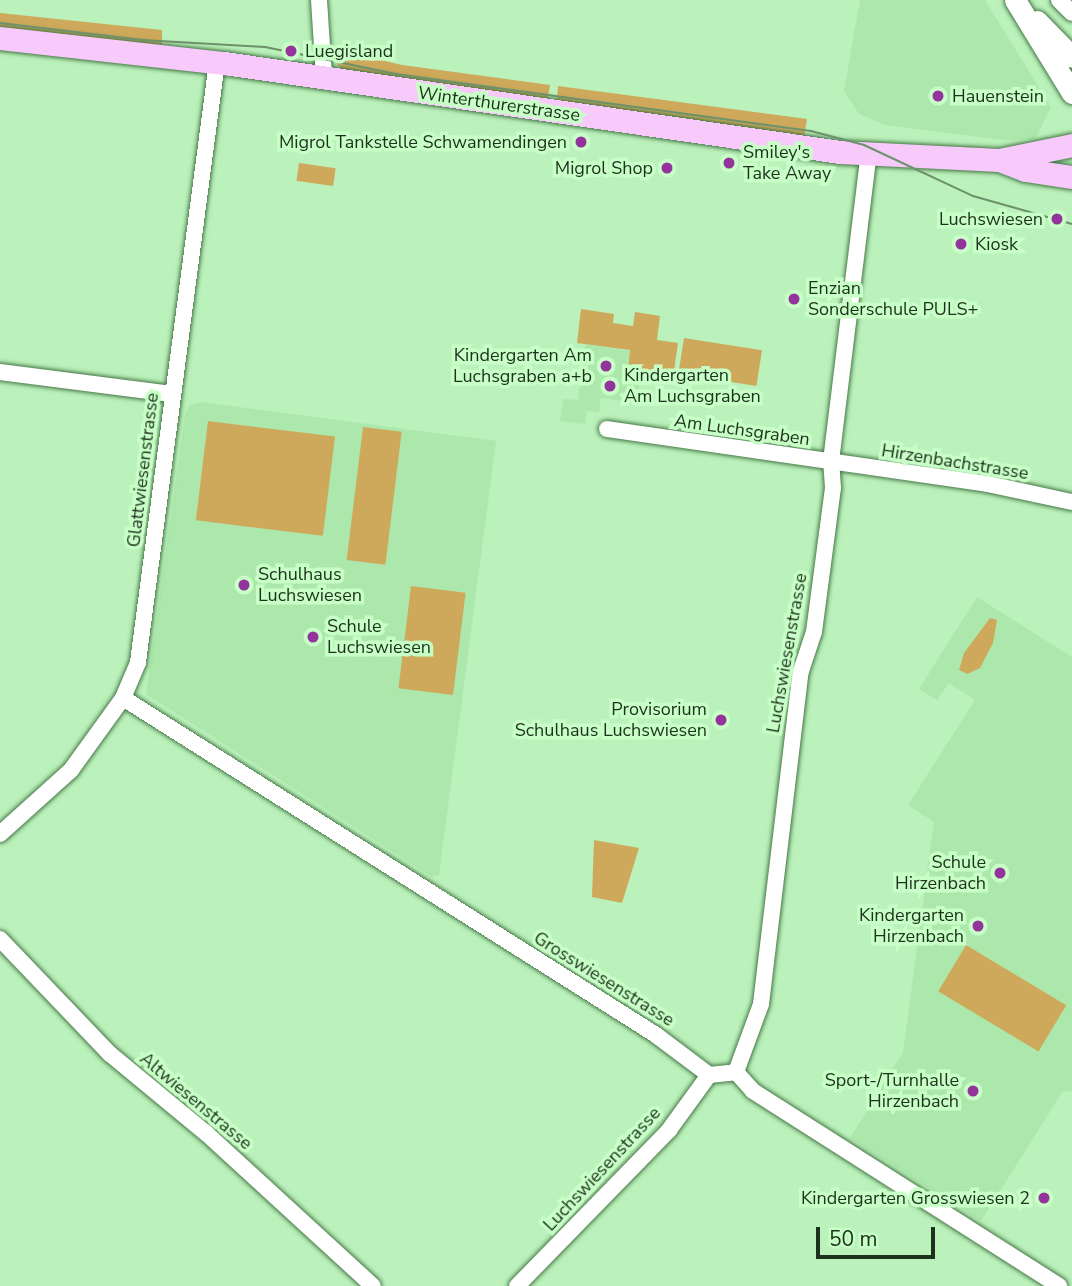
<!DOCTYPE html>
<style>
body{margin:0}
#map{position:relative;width:1072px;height:1286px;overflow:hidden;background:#bbf1ba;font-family:"Nunito Sans",sans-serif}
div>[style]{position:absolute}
.built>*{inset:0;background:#ace8ac}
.green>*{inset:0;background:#cfa95b;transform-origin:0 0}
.roads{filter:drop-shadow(0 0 2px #467847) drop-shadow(0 0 2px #467847)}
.minor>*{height:16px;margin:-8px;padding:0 8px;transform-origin:8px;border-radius:8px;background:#fff}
.secondary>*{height:21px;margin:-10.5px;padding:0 10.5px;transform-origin:10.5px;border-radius:10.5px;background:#fff}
.primary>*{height:23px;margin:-11.5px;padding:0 11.5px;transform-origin:11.5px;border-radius:11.5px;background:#f8cafb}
.tram>*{height:2px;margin:-1px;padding:0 1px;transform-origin:1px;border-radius:1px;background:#6c916b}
.dots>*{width:19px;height:19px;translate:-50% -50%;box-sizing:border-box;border:4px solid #c8ffc7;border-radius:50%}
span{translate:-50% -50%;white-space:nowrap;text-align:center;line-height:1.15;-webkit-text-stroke:7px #c8ffc7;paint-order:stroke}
.poi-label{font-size:18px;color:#1d321d}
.left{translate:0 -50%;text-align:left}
.right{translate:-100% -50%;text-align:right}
.street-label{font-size:18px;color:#1d321d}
.scale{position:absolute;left:816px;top:1227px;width:119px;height:32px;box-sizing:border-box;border:4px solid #1d321d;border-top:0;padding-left:9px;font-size:21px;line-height:24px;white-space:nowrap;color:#1d321d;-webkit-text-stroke:5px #c8ffc7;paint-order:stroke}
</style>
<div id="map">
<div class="built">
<i style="clip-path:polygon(860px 0,985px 0,1051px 107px,1035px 139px,1003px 140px,885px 125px,859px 114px,844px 91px)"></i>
<i style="clip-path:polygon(585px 344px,631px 351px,628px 371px,641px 373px,637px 402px,601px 398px,599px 412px,587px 411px,585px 424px,560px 421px,563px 399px,578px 400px)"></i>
<i style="clip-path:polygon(201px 402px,496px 441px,439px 875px,432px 877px,146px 694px,185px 415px,190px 405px)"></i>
<i style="clip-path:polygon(977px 597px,1072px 657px,1072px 1092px,1063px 1091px,981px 1221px,850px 1138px,903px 1052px,934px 822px,908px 805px,975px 700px,949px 683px,937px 700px,919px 689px)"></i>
</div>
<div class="green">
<i style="clip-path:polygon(0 13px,162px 30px,162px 45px,172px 46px,172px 50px,0 28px)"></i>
<i style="clip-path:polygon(333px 49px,402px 65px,550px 85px,547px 103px,344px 71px,337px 64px)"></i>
<i style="clip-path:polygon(558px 86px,807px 119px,804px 138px,557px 100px)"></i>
<i style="left:299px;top:163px;width:37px;height:18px;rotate:8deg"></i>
<i style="clip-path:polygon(581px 309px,614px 314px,613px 323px,633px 326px,635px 312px,660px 316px,657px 340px,678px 343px,673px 378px,628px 372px,630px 350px,577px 343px)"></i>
<i style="left:684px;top:338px;width:79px;height:36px;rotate:9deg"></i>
<i style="left:208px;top:421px;width:128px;height:100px;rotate:7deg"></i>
<i style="left:363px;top:427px;width:39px;height:134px;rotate:7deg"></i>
<i style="left:411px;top:586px;width:55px;height:103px;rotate:7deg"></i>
<i style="clip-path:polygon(990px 618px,997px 620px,993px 643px,980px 668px,967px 674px,959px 670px,964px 653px)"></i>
<i style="clip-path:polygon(594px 840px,639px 848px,622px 903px,592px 897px)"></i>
<i style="left:966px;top:945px;width:117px;height:54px;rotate:31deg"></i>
</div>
<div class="roads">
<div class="minor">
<i style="left:319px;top:0;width:77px;rotate:86.3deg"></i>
<i style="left:1059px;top:0;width:18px;rotate:45deg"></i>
<i style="left:0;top:372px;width:173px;rotate:7.3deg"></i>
<i style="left:607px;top:429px;width:385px;rotate:8.2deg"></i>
<i style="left:988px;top:484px;width:86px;rotate:12.1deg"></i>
<i style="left:123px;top:698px;width:631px;rotate:32.3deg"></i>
<i style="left:656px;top:1035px;width:66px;rotate:37deg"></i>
<i style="left:709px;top:1075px;width:27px;rotate:-6deg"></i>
<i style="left:0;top:834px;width:96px;rotate:-42deg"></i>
<i style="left:71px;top:770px;width:89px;rotate:-54.2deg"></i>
<i style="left:123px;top:698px;width:39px;rotate:-67deg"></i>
<i style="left:138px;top:662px;width:605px;rotate:-82.5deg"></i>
<i style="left:0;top:939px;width:159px;rotate:46.3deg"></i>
<i style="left:110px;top:1054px;width:124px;rotate:39.5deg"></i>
<i style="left:206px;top:1133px;width:226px;rotate:42.5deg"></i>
<i style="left:736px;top:1072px;width:72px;rotate:-69.8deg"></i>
<i style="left:761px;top:1004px;width:335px;rotate:-83.2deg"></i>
<i style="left:801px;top:671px;width:41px;rotate:-71.6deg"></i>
<i style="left:814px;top:632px;width:145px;rotate:-82.5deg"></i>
<i style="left:833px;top:488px;width:27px;rotate:-94deg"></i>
<i style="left:831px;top:461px;width:310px;rotate:-83deg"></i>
<i style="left:736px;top:1072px;width:25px;rotate:48deg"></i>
<i style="left:753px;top:1091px;width:363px;rotate:32.5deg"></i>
<i style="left:517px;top:1286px;width:218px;rotate:-45.7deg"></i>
<i style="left:669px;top:1130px;width:68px;rotate:-54deg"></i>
</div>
<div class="secondary">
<i style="left:1015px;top:0;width:109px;rotate:58.5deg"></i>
<i style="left:1037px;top:21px;width:50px;rotate:45.8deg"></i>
</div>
<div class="primary">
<i style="left:0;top:38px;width:225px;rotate:6.4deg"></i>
<i style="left:224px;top:63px;width:622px;rotate:8.22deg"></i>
<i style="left:840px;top:152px;width:159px;rotate:2.9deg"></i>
<i style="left:999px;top:160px;width:75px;rotate:-11.6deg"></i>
<i style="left:1002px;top:161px;width:25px;rotate:21deg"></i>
<i style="left:1025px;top:170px;width:48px;rotate:8.5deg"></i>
</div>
</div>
<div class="tram">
<i style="left:0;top:23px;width:143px;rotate:6.8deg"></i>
<i style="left:142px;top:40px;width:123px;rotate:3.3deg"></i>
<i style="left:265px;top:47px;width:140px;rotate:11.6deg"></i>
<i style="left:402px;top:75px;width:413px;rotate:7.8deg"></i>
<i style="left:811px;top:131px;width:55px;rotate:14.8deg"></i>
<i style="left:864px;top:145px;width:120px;rotate:25.1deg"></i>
<i style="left:973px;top:196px;width:103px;rotate:15.8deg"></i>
</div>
<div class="dots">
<i style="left:291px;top:51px;background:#93339b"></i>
<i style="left:938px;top:96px;background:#93339b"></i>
<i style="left:581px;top:142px;background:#93339b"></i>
<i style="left:729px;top:163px;background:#93339b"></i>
<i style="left:667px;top:168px;background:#93339b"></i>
<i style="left:1057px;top:219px;background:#93339b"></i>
<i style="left:961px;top:244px;background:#93339b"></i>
<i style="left:794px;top:299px;background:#93339b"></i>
<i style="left:606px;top:366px;background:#93339b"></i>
<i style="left:610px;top:386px;background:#93339b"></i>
<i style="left:244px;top:585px;background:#93339b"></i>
<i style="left:313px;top:637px;background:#93339b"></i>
<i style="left:721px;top:720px;background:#93339b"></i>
<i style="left:1000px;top:873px;background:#93339b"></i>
<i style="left:978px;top:926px;background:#93339b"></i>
<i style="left:973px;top:1091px;background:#93339b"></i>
<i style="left:1044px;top:1198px;background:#93339b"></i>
</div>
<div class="poi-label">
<span class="left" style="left:305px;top:51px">Luegisland</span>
<span class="left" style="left:952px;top:96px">Hauenstein</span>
<span class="right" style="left:567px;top:142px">Migrol Tankstelle Schwamendingen</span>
<span class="left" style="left:743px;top:163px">Smiley's<br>Take Away</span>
<span class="right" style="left:653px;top:168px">Migrol Shop</span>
<span class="right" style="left:1043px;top:219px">Luchswiesen</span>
<span class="left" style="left:975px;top:244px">Kiosk</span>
<span class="left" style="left:808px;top:299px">Enzian<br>Sonderschule PULS+</span>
<span class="right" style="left:592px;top:366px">Kindergarten Am<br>Luchsgraben a+b</span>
<span class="left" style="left:624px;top:386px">Kindergarten<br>Am Luchsgraben</span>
<span class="left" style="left:258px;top:585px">Schulhaus<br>Luchswiesen</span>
<span class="left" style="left:327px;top:637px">Schule<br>Luchswiesen</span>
<span class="right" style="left:707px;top:720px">Provisorium<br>Schulhaus Luchswiesen</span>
<span class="right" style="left:986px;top:873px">Schule<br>Hirzenbach</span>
<span class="right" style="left:964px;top:926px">Kindergarten<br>Hirzenbach</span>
<span class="right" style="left:959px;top:1091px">Sport-/Turnhalle<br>Hirzenbach</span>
<span class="right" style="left:1030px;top:1198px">Kindergarten Grosswiesen 2</span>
</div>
<div class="street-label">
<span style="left:499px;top:104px;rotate:8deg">Winterthurerstrasse</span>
<span style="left:742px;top:430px;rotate:8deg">Am Luchsgraben</span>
<span style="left:955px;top:462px;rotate:9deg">Hirzenbachstrasse</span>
<span style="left:143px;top:470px;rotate:-83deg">Glattwiesenstrasse</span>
<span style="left:787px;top:653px;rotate:-80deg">Luchswiesenstrasse</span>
<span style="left:604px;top:979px;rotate:32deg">Grosswiesenstrasse</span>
<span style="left:196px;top:1101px;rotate:40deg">Altwiesenstrasse</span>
<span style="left:602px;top:1169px;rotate:-47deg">Luchswiesenstrasse</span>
</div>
<div class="scale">50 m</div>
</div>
